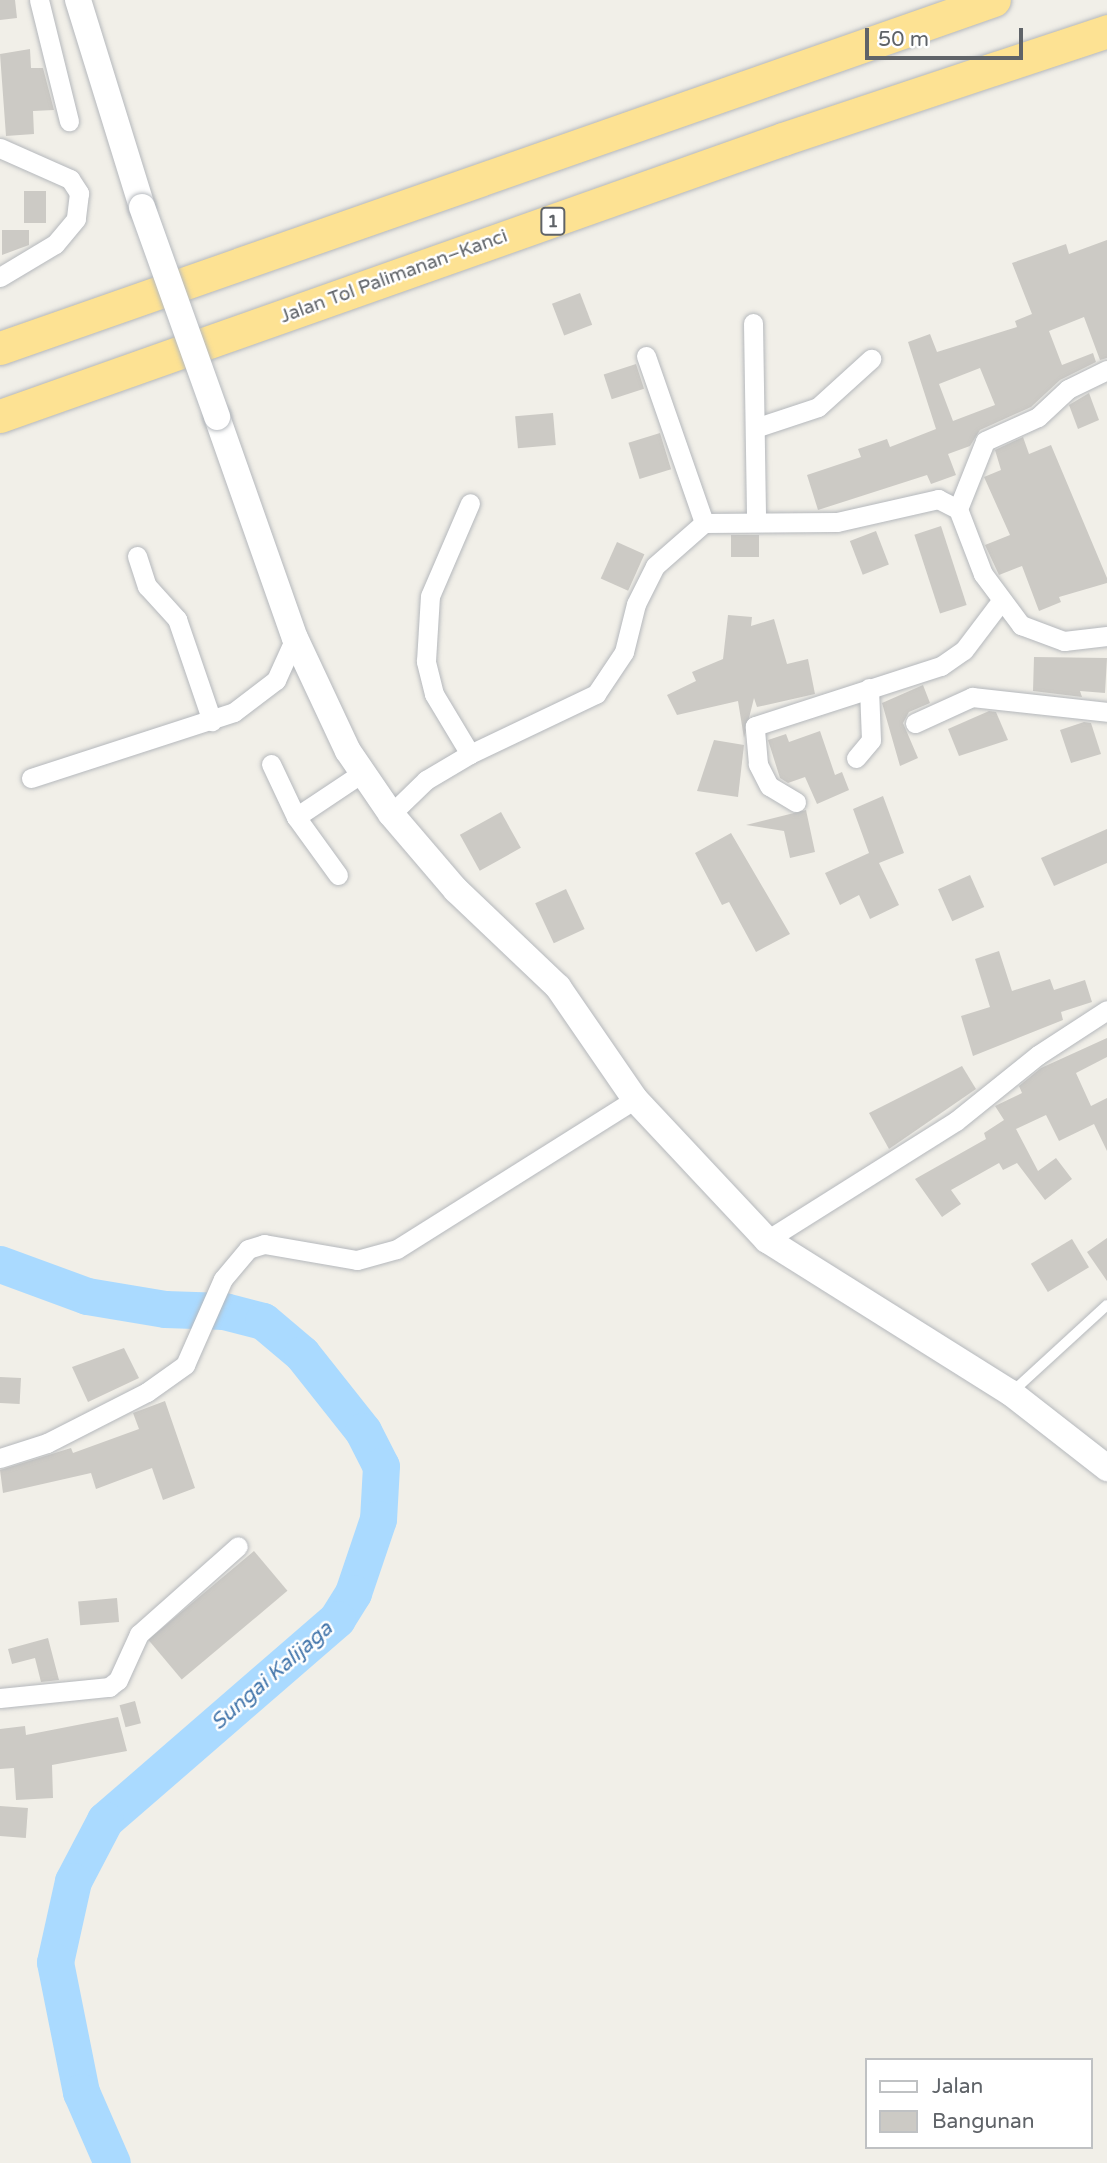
<!DOCTYPE html>
<meta charset="utf-8">
<style>
body{margin:0}
#map{position:relative;width:1107px;height:2163px;overflow:hidden;background:#f1efe8;font-family:"Varela Round",sans-serif}
div>[style]{position:absolute}
.river>*{height:37px;margin:-18.5px;padding:0 18.5px;transform-origin:18.5px;border-radius:18.5px;background:#aadaff}
.building>*{inset:0;background:#cccac5;transform-origin:0 0}
.roads{filter:drop-shadow(0 0 2px #b5b8bc) drop-shadow(0 0 2px #b5b8bc)}
.lane>*{height:10px;margin:-5px;padding:0 5px;transform-origin:5px;border-radius:5px;background:#fff}
.street>*{height:19px;margin:-9.5px;padding:0 9.5px;transform-origin:9.5px;border-radius:9.5px;background:#fff}
.secondary>*{height:26px;margin:-13px;padding:0 13px;transform-origin:13px;border-radius:13px;background:#fff}
.highway>*{height:33px;margin:-16.5px;padding:0 16.5px;transform-origin:16.5px;border-radius:16.5px;background:#fde293}
.bridges{filter:drop-shadow(0 0 2px #b6babf) drop-shadow(0 0 2px #b6babf)}
.secondary-bridge>*{height:26px;margin:-13px;padding:0 13px;transform-origin:13px;border-radius:13px;background:#fff}
span{translate:-50% -50%;white-space:nowrap;text-align:center;line-height:1.15;-webkit-text-stroke:5px #fff;paint-order:stroke}
.shield-label span{padding:2px 5px;background:#fff;border:2px solid;border-radius:5px;-webkit-text-stroke-width:0}
.shield-label{font-size:18px;color:#5f6368;font-weight:700}
.street-label{font-size:19px;color:#5f6368}
.water-label{font-size:21px;color:#4174aa;font-style:italic}
.legend{position:absolute;left:865px;top:2058px;width:228px;height:91px;box-sizing:border-box;background:#fff;border:2px solid #bfc1c3;margin:0;padding:9px 12px;list-style:none;font-size:21px;color:#5f6368}
.legend li{display:flex;align-items:center;gap:14px;height:35px}
.legend b{width:35px;border:2px solid #bfc1c3}
.scale{position:absolute;left:865px;top:28px;width:158px;height:32px;box-sizing:border-box;border:4px solid #5f6368;border-top:0;padding-left:9px;font-size:21px;line-height:24px;white-space:nowrap;color:#5f6368;-webkit-text-stroke:5px #fff;paint-order:stroke}
</style>
<div id="map">
<div class="river">
<i style="left:0;top:1264px;width:93px;rotate:20.2deg"></i>
<i style="left:87px;top:1296px;width:79px;rotate:9.5deg"></i>
<i style="left:165px;top:1309px;width:59px;rotate:1.9deg"></i>
<i style="left:224px;top:1311px;width:40px;rotate:14.4deg"></i>
<i style="left:263px;top:1321px;width:51px;rotate:40.2deg"></i>
<i style="left:302px;top:1354px;width:98px;rotate:51.6deg"></i>
<i style="left:363px;top:1431px;width:39px;rotate:63deg"></i>
<i style="left:381px;top:1466px;width:53px;rotate:93.2deg"></i>
<i style="left:378px;top:1519px;width:78px;rotate:108.7deg"></i>
<i style="left:353px;top:1593px;width:31px;rotate:122deg"></i>
<i style="left:337px;top:1619px;width:307px;rotate:139.1deg"></i>
<i style="left:105px;top:1820px;width:69px;rotate:117.7deg"></i>
<i style="left:73px;top:1881px;width:83px;rotate:102.5deg"></i>
<i style="left:55px;top:1962px;width:133px;rotate:78.7deg"></i>
<i style="left:81px;top:2092px;width:77px;rotate:66.4deg"></i>
</div>
<div class="building">
<i style="clip-path:polygon(0 0,15px 0,17px 18px,0 20px)"></i>
<i style="clip-path:polygon(30px 49px,31px 68px,43px 68px,54px 110px,33px 111px,34px 134px,6px 136px,0 54px)"></i>
<i style="left:24px;top:191px;width:22px;height:32px"></i>
<i style="clip-path:polygon(2px 230px,29px 230px,29px 245px,2px 255px)"></i>
<i style="clip-path:polygon(evenodd,1107px 240px,1107px 358px,1100px 360px,1084px 317px,1049px 331px,1062px 365px,1093px 353px,1096px 362px,1060px 380px,1031px 407px,980px 430px,970px 446px,948px 454px,956px 475px,931px 484px,927px 475px,818px 510px,807px 475px,861px 457px,858px 449px,887px 439px,890px 447px,936px 429px,908px 342px,930px 334px,937px 352px,1017px 327px,1015px 321px,1032px 314px,1012px 263px,1066px 244px,1069px 254px,1107px 240px,980px 368px,995px 405px,953px 421px,939px 384px,980px 368px)"></i>
<i style="left:580px;top:293px;width:34px;height:30px;rotate:69deg"></i>
<i style="left:636px;top:364px;width:26px;height:34px;rotate:72deg"></i>
<i style="clip-path:polygon(1089px 393px,1099px 420px,1078px 429px,1069px 405px)"></i>
<i style="left:553px;top:413px;width:32px;height:38px;rotate:85deg"></i>
<i style="left:660px;top:433px;width:38px;height:33px;rotate:73deg"></i>
<i style="clip-path:polygon(1023px 437px,1029px 454px,1051px 445px,1107px 578px,1107px 583px,1059px 597px,1061px 602px,1039px 611px,1022px 566px,999px 575px,985px 545px,1010px 535px,984px 477px,1001px 470px,995px 450px)"></i>
<i style="left:941px;top:526px;width:83px;height:28px;rotate:72deg"></i>
<i style="left:876px;top:531px;width:36px;height:28px;rotate:69deg"></i>
<i style="left:731px;top:535px;width:28px;height:22px"></i>
<i style="left:617px;top:542px;width:30px;height:40px;rotate:24deg"></i>
<i style="clip-path:polygon(728px 615px,752px 617px,751px 626px,774px 619px,787px 664px,808px 659px,815px 694px,757px 707px,754px 698px,744px 738px,738px 701px,677px 715px,667px 695px,696px 681px,692px 672px,723px 659px)"></i>
<i style="clip-path:polygon(1034px 657px,1107px 658px,1105px 693px,1080px 691px,1082px 697px,1033px 691px)"></i>
<i style="clip-path:polygon(923px 685px,930px 703px,909px 712px,903px 723px,918px 758px,900px 766px,882px 703px)"></i>
<i style="clip-path:polygon(989px 711px,996px 712px,1008px 740px,959px 756px,948px 729px)"></i>
<i style="clip-path:polygon(1084px 722px,1091px 723px,1101px 754px,1071px 763px,1060px 730px)"></i>
<i style="clip-path:polygon(820px 731px,835px 775px,842px 772px,849px 790px,817px 804px,805px 777px,788px 783px,780px 778px,768px 740px,786px 734px,789px 742px)"></i>
<i style="clip-path:polygon(714px 740px,744px 745px,738px 797px,697px 791px)"></i>
<i style="clip-path:polygon(883px 796px,904px 853px,879px 863px,899px 905px,870px 919px,859px 895px,840px 905px,825px 873px,869px 853px,853px 809px)"></i>
<i style="clip-path:polygon(806px 810px,815px 852px,790px 858px,784px 831px,746px 825px)"></i>
<i style="left:501px;top:812px;width:41px;height:47px;rotate:61deg"></i>
<i style="clip-path:polygon(1107px 829px,1107px 863px,1054px 886px,1041px 858px)"></i>
<i style="clip-path:polygon(731px 833px,790px 934px,756px 952px,729px 902px,722px 905px,695px 853px)"></i>
<i style="left:970px;top:875px;width:35px;height:35px;rotate:66deg"></i>
<i style="left:566px;top:889px;width:44px;height:34px;rotate:65deg"></i>
<i style="clip-path:polygon(999px 951px,1012px 991px,1050px 979px,1054px 990px,1085px 980px,1092px 1002px,1061px 1012px,1063px 1020px,973px 1056px,961px 1016px,990px 1007px,975px 959px)"></i>
<i style="clip-path:polygon(1107px 1038px,1107px 1057px,1076px 1073px,1091px 1106px,1107px 1098px,1107px 1151px,1094px 1124px,1059px 1141px,1046px 1115px,1016px 1129px,1038px 1171px,1056px 1158px,1072px 1179px,1045px 1200px,1017px 1163px,1003px 1170px,999px 1163px,951px 1190px,961px 1204px,942px 1217px,915px 1179px,986px 1139px,984px 1133px,1004px 1120px,995px 1106px,1022px 1093px,1019px 1086px,1041px 1068px)"></i>
<i style="clip-path:polygon(962px 1066px,976px 1089px,889px 1149px,869px 1113px)"></i>
<i style="clip-path:polygon(1107px 1238px,1107px 1281px,1087px 1252px)"></i>
<i style="left:1072px;top:1239px;width:33px;height:48px;rotate:59deg"></i>
<i style="clip-path:polygon(124px 1348px,139px 1378px,88px 1402px,72px 1367px)"></i>
<i style="left:0;top:1377px;width:21px;height:26px;rotate:3deg"></i>
<i style="clip-path:polygon(165px 1401px,195px 1488px,163px 1500px,152px 1468px,96px 1489px,91px 1473px,3px 1493px,0 1470px,71px 1448px,73px 1453px,139px 1429px,133px 1413px)"></i>
<i style="left:254px;top:1551px;width:52px;height:138px;rotate:50deg"></i>
<i style="left:117px;top:1598px;width:24px;height:39px;rotate:85deg"></i>
<i style="clip-path:polygon(48px 1638px,59px 1680px,41px 1682px,35px 1658px,12px 1664px,8px 1649px)"></i>
<i style="left:135px;top:1701px;width:23px;height:16px;rotate:75deg"></i>
<i style="clip-path:polygon(118px 1717px,127px 1751px,52px 1765px,53px 1798px,16px 1800px,14px 1768px,0 1769px,0 1729px,25px 1726px,26px 1735px)"></i>
<i style="left:0;top:1806px;width:28px;height:30px;rotate:4deg"></i>
</div>
<div class="roads">
<div class="lane">
<i style="left:1011px;top:1393px;width:130px;rotate:-42.5deg"></i>
</div>
<div class="street">
<i style="left:39px;top:0;width:125px;rotate:76.1deg"></i>
<i style="left:0;top:148px;width:77px;rotate:23.9deg"></i>
<i style="left:70px;top:179px;width:17px;rotate:57deg"></i>
<i style="left:79px;top:193px;width:26px;rotate:97deg"></i>
<i style="left:76px;top:219px;width:33px;rotate:130deg"></i>
<i style="left:55px;top:244px;width:64px;rotate:149deg"></i>
<i style="left:753px;top:323px;width:197px;rotate:89.1deg"></i>
<i style="left:646px;top:356px;width:177px;rotate:70.8deg"></i>
<i style="left:755px;top:428px;width:66px;rotate:-18.4deg"></i>
<i style="left:818px;top:407px;width:72px;rotate:-42.2deg"></i>
<i style="left:958px;top:509px;width:73px;rotate:-68.3deg"></i>
<i style="left:985px;top:441px;width:58px;rotate:-24.4deg"></i>
<i style="left:1038px;top:417px;width:41px;rotate:-43deg"></i>
<i style="left:1068px;top:389px;width:43px;rotate:-26deg"></i>
<i style="left:137px;top:556px;width:32px;rotate:72deg"></i>
<i style="left:147px;top:586px;width:45px;rotate:47.7deg"></i>
<i style="left:177px;top:619px;width:108px;rotate:71.1deg"></i>
<i style="left:915px;top:723px;width:63px;rotate:-24.5deg"></i>
<i style="left:972px;top:697px;width:136px;rotate:6.3deg"></i>
<i style="left:470px;top:754px;width:70px;rotate:-121deg"></i>
<i style="left:434px;top:694px;width:34px;rotate:-104deg"></i>
<i style="left:426px;top:661px;width:65px;rotate:-86.5deg"></i>
<i style="left:430px;top:596px;width:101px;rotate:-66.7deg"></i>
<i style="left:856px;top:758px;width:23px;rotate:-50deg"></i>
<i style="left:871px;top:740px;width:52px;rotate:-92.2deg"></i>
<i style="left:271px;top:764px;width:59px;rotate:64.7deg"></i>
<i style="left:31px;top:778px;width:213px;rotate:-18deg"></i>
<i style="left:234px;top:712px;width:53px;rotate:-37.3deg"></i>
<i style="left:276px;top:680px;width:46px;rotate:-65.7deg"></i>
<i style="left:796px;top:802px;width:31px;rotate:-149deg"></i>
<i style="left:769px;top:786px;width:25px;rotate:-117deg"></i>
<i style="left:758px;top:764px;width:38px;rotate:-95deg"></i>
<i style="left:755px;top:726px;width:195px;rotate:-17.9deg"></i>
<i style="left:941px;top:666px;width:28px;rotate:-35deg"></i>
<i style="left:964px;top:650px;width:61px;rotate:-52.9deg"></i>
<i style="left:391px;top:814px;width:49px;rotate:-44.2deg"></i>
<i style="left:426px;top:780px;width:51px;rotate:-30.6deg"></i>
<i style="left:470px;top:754px;width:140px;rotate:-25.5deg"></i>
<i style="left:596px;top:694px;width:50px;rotate:-56.3deg"></i>
<i style="left:624px;top:652px;width:49px;rotate:-76deg"></i>
<i style="left:636px;top:604px;width:42px;rotate:-63.4deg"></i>
<i style="left:655px;top:566px;width:65px;rotate:-41.3deg"></i>
<i style="left:704px;top:523px;width:133px;rotate:-0.4deg"></i>
<i style="left:837px;top:522px;width:104px;rotate:-12.8deg"></i>
<i style="left:938px;top:499px;width:22px;rotate:27deg"></i>
<i style="left:958px;top:509px;width:70px;rotate:69deg"></i>
<i style="left:983px;top:574px;width:64px;rotate:53.3deg"></i>
<i style="left:1021px;top:625px;width:46px;rotate:20.4deg"></i>
<i style="left:1064px;top:641px;width:43px;rotate:-6.6deg"></i>
<i style="left:338px;top:875px;width:72px;rotate:-125.9deg"></i>
<i style="left:296px;top:817px;width:79px;rotate:-33.7deg"></i>
<i style="left:767px;top:1240px;width:223px;rotate:-32.2deg"></i>
<i style="left:956px;top:1121px;width:105px;rotate:-38.8deg"></i>
<i style="left:1038px;top:1055px;width:82px;rotate:-33.1deg"></i>
<i style="left:0;top:1458px;width:49px;rotate:-17.7deg"></i>
<i style="left:47px;top:1443px;width:112px;rotate:-27deg"></i>
<i style="left:147px;top:1392px;width:47px;rotate:-35.4deg"></i>
<i style="left:185px;top:1365px;width:94px;rotate:-66.2deg"></i>
<i style="left:223px;top:1279px;width:39px;rotate:-50deg"></i>
<i style="left:248px;top:1249px;width:17px;rotate:-17deg"></i>
<i style="left:264px;top:1244px;width:94px;rotate:9.8deg"></i>
<i style="left:357px;top:1260px;width:41px;rotate:-15.4deg"></i>
<i style="left:397px;top:1249px;width:281px;rotate:-32.2deg"></i>
<i style="left:0;top:1698px;width:110px;rotate:-5.8deg"></i>
<i style="left:109px;top:1687px;width:11px;rotate:-38deg"></i>
<i style="left:118px;top:1680px;width:51px;rotate:-65.5deg"></i>
<i style="left:139px;top:1634px;width:132px;rotate:-41.6deg"></i>
</div>
<div class="secondary">
<i style="left:78px;top:0;width:217px;rotate:72.8deg"></i>
<i style="left:217px;top:417px;width:234px;rotate:70.6deg"></i>
<i style="left:295px;top:638px;width:125px;rotate:64.9deg"></i>
<i style="left:348px;top:751px;width:76px;rotate:55.7deg"></i>
<i style="left:391px;top:814px;width:100px;rotate:49.5deg"></i>
<i style="left:456px;top:890px;width:141px;rotate:43.6deg"></i>
<i style="left:558px;top:987px;width:136px;rotate:55.5deg"></i>
<i style="left:635px;top:1099px;width:193px;rotate:46.9deg"></i>
<i style="left:767px;top:1240px;width:288px;rotate:32.1deg"></i>
<i style="left:1011px;top:1393px;width:122px;rotate:38deg"></i>
</div>
<div class="highway">
<i style="left:0;top:348px;width:1053px;rotate:-19.3deg"></i>
<i style="left:0;top:416px;width:831px;rotate:-19.48deg"></i>
<i style="left:783px;top:139px;width:342px;rotate:-18.4deg"></i>
</div>
</div>
<div class="bridges">
<div class="secondary-bridge">
<i style="left:142px;top:207px;width:223px;rotate:70.3deg"></i>
</div>
</div>
<div class="shield-label">
<span style="left:553px;top:221px">1</span>
</div>
<div class="street-label">
<span style="left:394px;top:277px;rotate:-20deg">Jalan Tol Palimanan–Kanci</span>
</div>
<div class="water-label">
<span style="left:272px;top:1676px;rotate:-41deg">Sungai Kalijaga</span>
</div>
<ul class="legend">
<li><b style="height:9px;background:#fff"></b>Jalan</li>
<li><b style="height:19px;background:#cccac5"></b>Bangunan</li>
</ul>
<div class="scale">50 m</div>
</div>
